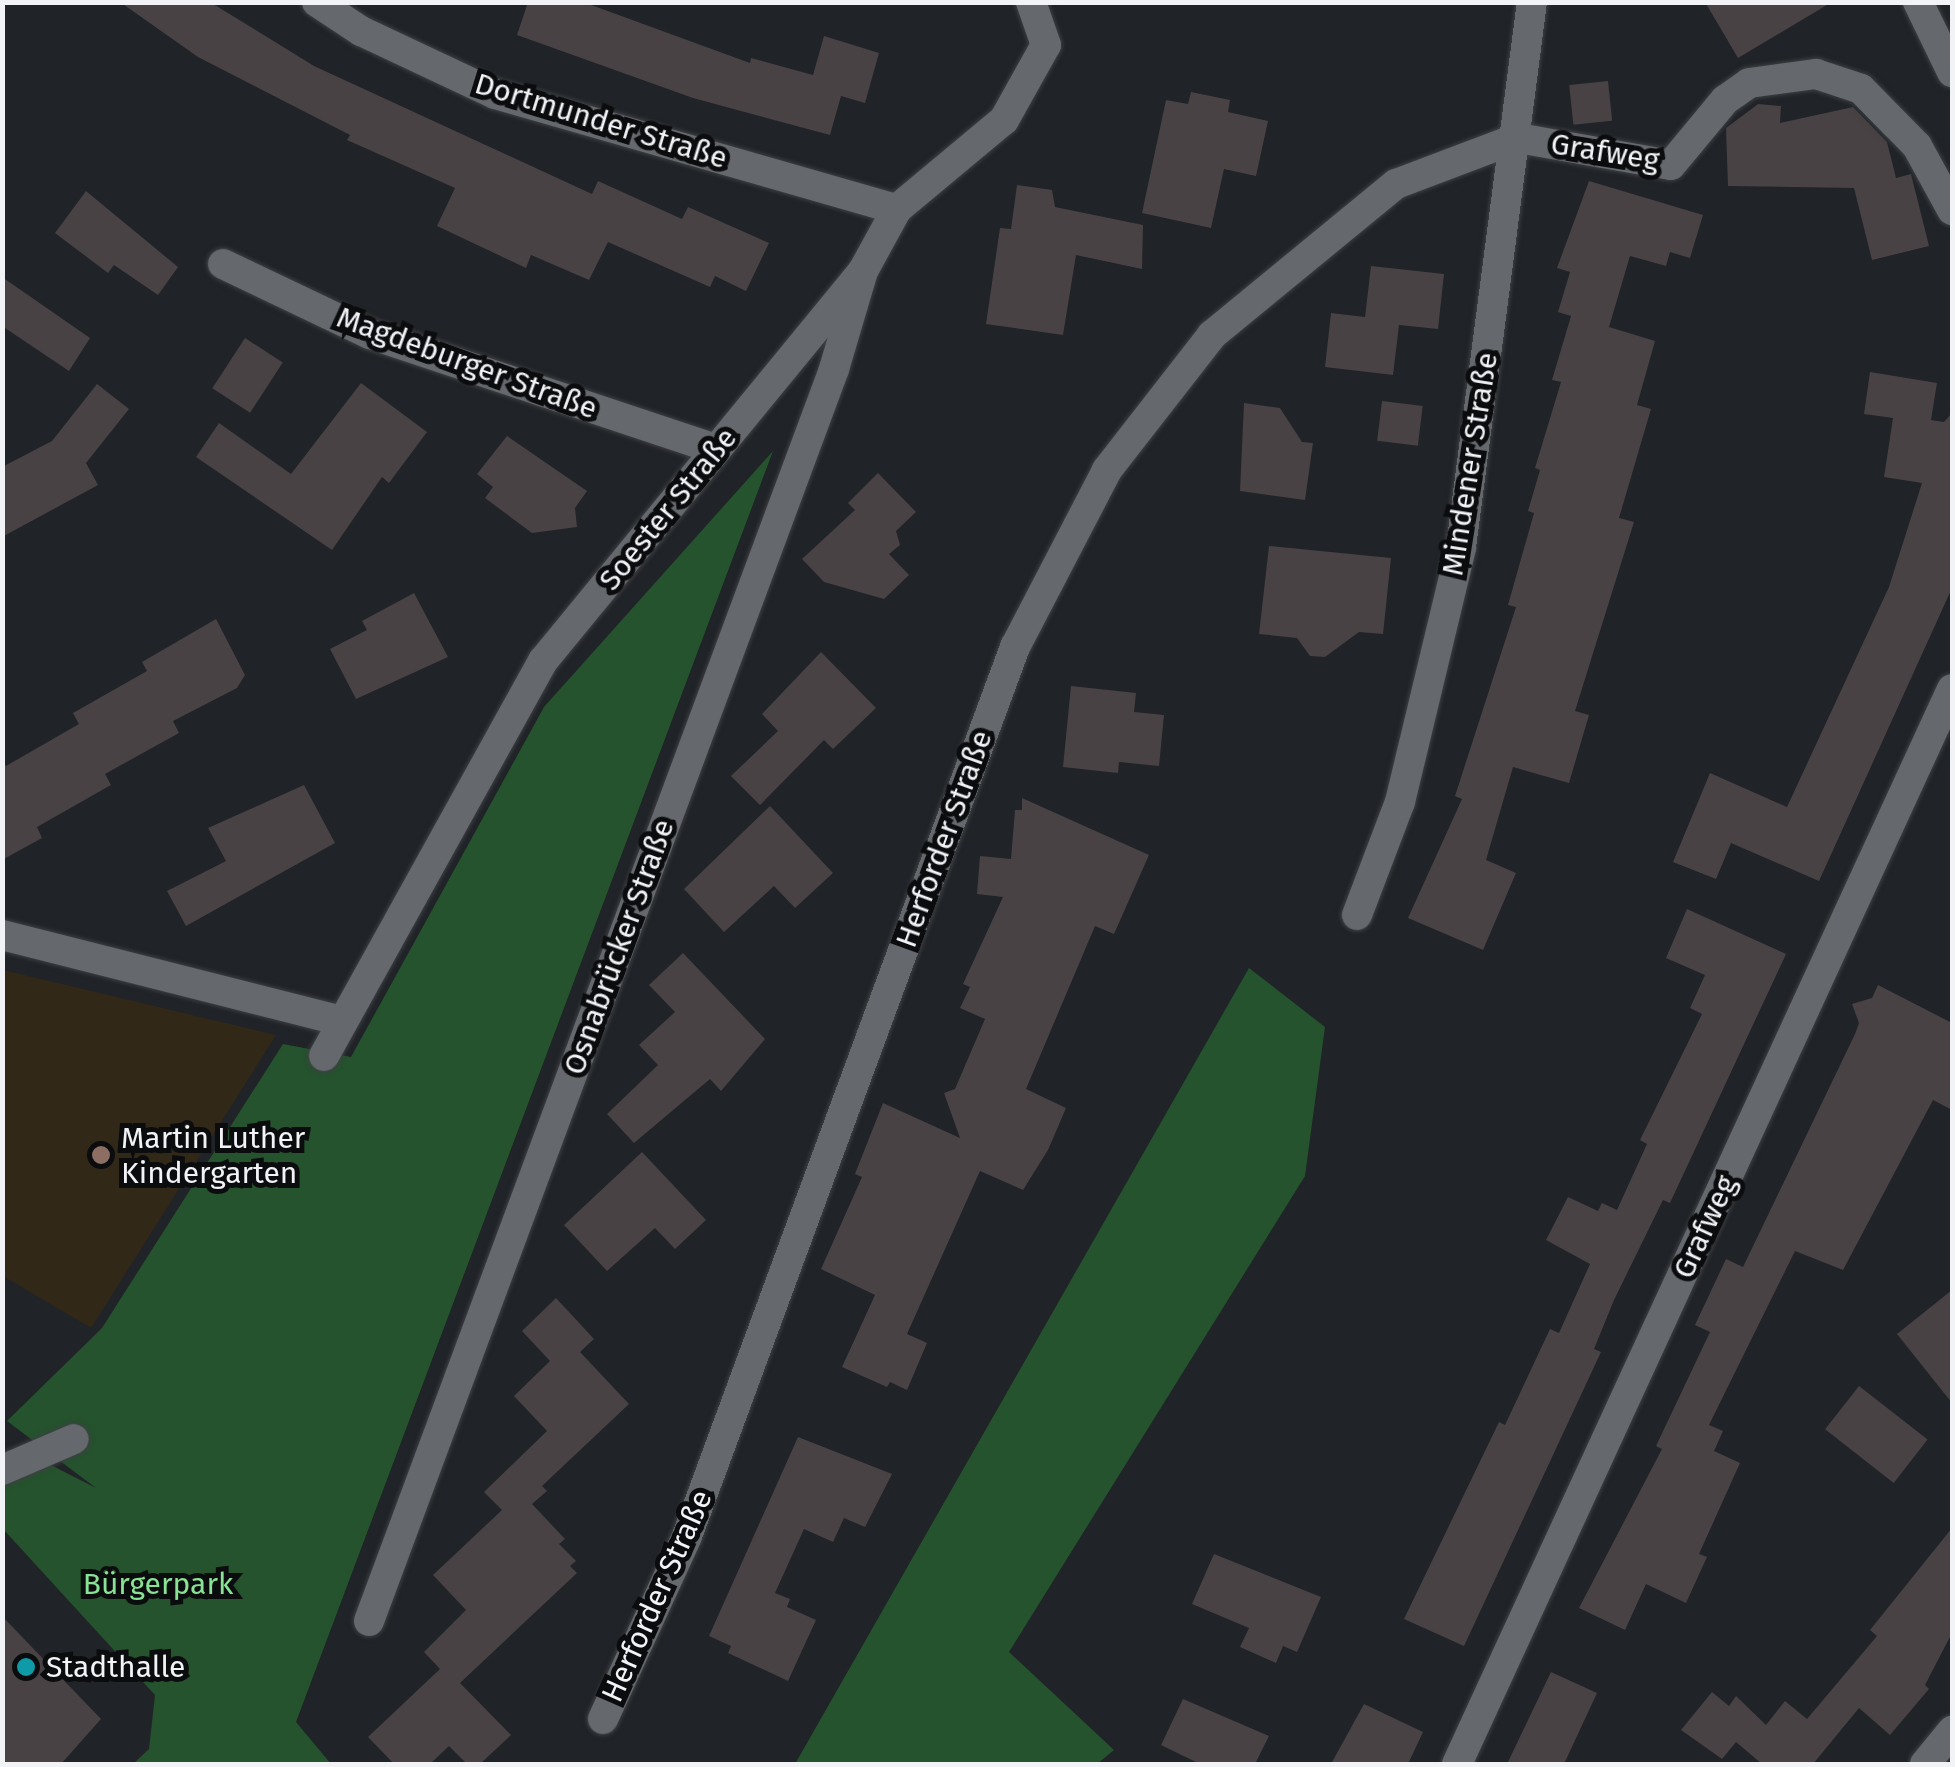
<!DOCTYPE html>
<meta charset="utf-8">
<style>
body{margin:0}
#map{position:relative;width:1955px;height:1767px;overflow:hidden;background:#202327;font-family:"Fira Sans",sans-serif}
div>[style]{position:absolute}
.education>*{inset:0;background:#322818}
.green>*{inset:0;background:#25532d}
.building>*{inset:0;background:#484244;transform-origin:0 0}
.roads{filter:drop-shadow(0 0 2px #3c3f43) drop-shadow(0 0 2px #3c3f43)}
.minor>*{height:30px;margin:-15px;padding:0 15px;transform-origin:15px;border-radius:15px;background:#65696d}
.tertiary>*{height:30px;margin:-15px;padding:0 15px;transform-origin:15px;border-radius:15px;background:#65696d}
.dots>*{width:28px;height:28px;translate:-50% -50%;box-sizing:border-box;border:5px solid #0b0c0e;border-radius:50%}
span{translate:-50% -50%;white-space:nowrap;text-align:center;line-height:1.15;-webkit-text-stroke:10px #0b0c0e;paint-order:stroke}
.street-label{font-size:30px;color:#f1f3f6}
.poi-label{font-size:30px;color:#f1f3f6}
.left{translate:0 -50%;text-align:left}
.park-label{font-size:30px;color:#88e395}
.frame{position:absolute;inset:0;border:5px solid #f1f3f6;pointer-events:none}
</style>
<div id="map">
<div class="education">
<i style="clip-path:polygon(3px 970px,276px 1035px,91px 1328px,3px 1276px)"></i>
</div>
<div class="green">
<i style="clip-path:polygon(773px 451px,296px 1722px,331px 1764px,133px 1764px,149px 1749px,155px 1695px,3px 1529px,3px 1470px,37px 1458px,96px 1488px,7px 1421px,102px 1328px,283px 1044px,351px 1057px,544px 707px)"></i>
<i style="clip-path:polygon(1249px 968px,1325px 1027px,1305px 1176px,1009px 1652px,1114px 1750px,1097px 1764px,795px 1764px)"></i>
</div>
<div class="building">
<i style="clip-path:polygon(120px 2px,210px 2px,314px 66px,592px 194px,598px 181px,682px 219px,688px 207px,769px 243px,746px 291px,715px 276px,710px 287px,608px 242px,589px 280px,531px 255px,526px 268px,437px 226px,455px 188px,347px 140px,350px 135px,198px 57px)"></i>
<i style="clip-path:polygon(528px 2px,583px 2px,750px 63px,751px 58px,813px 75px,824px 36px,879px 53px,865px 103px,841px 96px,830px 135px,693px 98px,517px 35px)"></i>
<i style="clip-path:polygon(1705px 2px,1832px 2px,1738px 58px)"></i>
<i style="left:1608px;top:81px;width:40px;height:39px;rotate:84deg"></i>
<i style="clip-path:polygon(1191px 92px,1230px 100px,1228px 112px,1268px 121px,1256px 176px,1224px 169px,1211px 228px,1142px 213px,1166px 100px,1188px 104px)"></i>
<i style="clip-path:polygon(1758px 104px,1781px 106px,1780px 123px,1853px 107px,1887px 142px,1896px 178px,1911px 174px,1929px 246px,1872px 260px,1854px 188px,1728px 186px,1726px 128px)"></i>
<i style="clip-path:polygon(1589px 181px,1703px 215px,1690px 258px,1670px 252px,1666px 266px,1630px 256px,1609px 327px,1655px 341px,1637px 405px,1651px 409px,1619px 518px,1634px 522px,1575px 711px,1589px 715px,1569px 783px,1513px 767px,1486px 860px,1516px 873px,1483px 950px,1408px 918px,1462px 799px,1455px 796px,1516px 607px,1508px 605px,1534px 513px,1528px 511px,1540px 470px,1535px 468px,1561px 382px,1552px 380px,1571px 316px,1558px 312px,1570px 272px,1557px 268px)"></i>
<i style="clip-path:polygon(1017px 185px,1052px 190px,1055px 207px,1143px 225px,1142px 269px,1076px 255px,1063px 335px,986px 324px,1000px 228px,1011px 229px)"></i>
<i style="clip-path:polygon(86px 191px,178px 267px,158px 295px,114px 265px,108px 273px,55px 233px)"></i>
<i style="clip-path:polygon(1371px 266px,1444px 274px,1438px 329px,1399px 325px,1393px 375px,1325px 367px,1331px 313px,1365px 317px)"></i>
<i style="clip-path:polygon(2px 277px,90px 338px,69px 371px,2px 326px)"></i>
<i style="left:245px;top:338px;width:45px;height:60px;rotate:33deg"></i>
<i style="clip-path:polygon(1870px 372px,1937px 383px,1931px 420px,1944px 422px,1952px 413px,1952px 588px,1819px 881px,1731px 843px,1716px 879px,1673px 862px,1710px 773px,1787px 807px,1889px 587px,1922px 483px,1884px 477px,1893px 418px,1864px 414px)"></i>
<i style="clip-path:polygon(361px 383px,427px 432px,389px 483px,382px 477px,332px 550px,196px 457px,219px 423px,291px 474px)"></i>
<i style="clip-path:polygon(97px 384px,129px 409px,86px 463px,98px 485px,2px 537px,2px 467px,52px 441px)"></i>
<i style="left:1382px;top:401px;width:41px;height:40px;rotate:7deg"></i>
<i style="clip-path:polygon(1244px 403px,1280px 408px,1302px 442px,1313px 443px,1305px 500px,1240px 491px)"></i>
<i style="clip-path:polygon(507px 436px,587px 491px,575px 508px,577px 527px,532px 533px,485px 498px,493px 487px,477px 474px)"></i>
<i style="clip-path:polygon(878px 473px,916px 512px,896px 531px,900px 545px,889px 554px,909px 575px,884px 599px,824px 582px,802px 559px,855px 510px,848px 503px)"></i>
<i style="clip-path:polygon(1269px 546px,1391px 558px,1383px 634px,1359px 632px,1325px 657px,1310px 656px,1297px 638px,1259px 634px)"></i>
<i style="clip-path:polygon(414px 593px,448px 657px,356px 699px,330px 649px,367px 630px,362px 621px)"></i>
<i style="clip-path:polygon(216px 619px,245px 675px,237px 688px,173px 721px,179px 733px,105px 774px,111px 785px,37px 827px,42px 838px,2px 860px,2px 760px,6px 766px,79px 724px,73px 713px,147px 671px,142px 662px)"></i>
<i style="clip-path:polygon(821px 652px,876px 708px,833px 749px,824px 740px,760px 805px,731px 776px,778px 731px,762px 714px)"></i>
<i style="clip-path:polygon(1071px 686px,1136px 693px,1134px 712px,1164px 715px,1159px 766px,1119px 762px,1118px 773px,1063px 767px)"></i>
<i style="clip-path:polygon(304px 785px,335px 843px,186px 926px,167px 891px,226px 861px,208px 828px)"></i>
<i style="clip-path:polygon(1022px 798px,1149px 855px,1114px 934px,1095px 926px,1026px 1089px,1066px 1108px,1048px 1150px,1023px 1190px,980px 1171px,907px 1334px,927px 1343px,907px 1390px,890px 1382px,887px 1387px,842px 1367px,875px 1295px,821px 1269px,862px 1177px,855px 1174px,883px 1103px,960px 1138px,944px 1093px,955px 1089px,985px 1019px,960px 1008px,970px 987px,963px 984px,1003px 897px,977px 894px,980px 856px,1011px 859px,1015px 810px,1022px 810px)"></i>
<i style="clip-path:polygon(770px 806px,833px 873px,795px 908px,774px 886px,724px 932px,684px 889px)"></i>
<i style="clip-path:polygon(1687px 909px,1786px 954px,1670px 1203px,1663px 1200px,1614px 1300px,1594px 1349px,1601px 1352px,1464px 1646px,1404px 1619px,1499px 1422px,1505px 1425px,1550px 1329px,1559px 1333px,1590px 1264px,1546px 1240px,1568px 1197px,1598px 1211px,1602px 1203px,1617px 1210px,1647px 1144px,1640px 1140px,1702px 1014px,1690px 1008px,1705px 975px,1666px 958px)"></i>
<i style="clip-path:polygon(683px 953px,765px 1039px,721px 1091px,710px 1079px,634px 1143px,607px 1114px,658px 1065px,639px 1045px,675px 1012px,649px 985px)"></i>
<i style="clip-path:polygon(1878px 985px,1952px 1023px,1952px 1110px,1933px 1100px,1843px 1270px,1795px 1251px,1709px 1425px,1723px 1431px,1714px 1451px,1740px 1463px,1699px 1554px,1707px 1557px,1686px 1603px,1646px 1584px,1625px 1630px,1579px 1608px,1662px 1449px,1656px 1446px,1710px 1332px,1695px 1325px,1726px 1259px,1743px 1267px,1855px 1034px,1859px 1023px,1852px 1004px,1872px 998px)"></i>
<i style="clip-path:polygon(642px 1152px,706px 1220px,675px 1249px,655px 1228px,607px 1271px,564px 1225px)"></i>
<i style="clip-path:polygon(1952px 1290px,1952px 1403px,1897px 1334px)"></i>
<i style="clip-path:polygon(556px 1298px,594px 1339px,580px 1352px,629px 1404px,542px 1486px,547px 1491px,532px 1504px,565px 1539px,559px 1544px,576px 1561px,570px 1566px,577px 1573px,460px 1683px,511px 1735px,480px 1764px,467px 1764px,449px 1746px,430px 1764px,394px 1764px,368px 1737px,440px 1669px,424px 1652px,466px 1610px,433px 1575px,502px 1510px,484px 1492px,547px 1431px,514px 1396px,550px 1361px,522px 1331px)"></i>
<i style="left:1859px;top:1386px;width:87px;height:55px;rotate:38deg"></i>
<i style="clip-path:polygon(798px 1437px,892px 1474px,865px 1527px,844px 1518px,833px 1542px,804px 1529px,775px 1593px,790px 1599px,787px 1607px,816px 1620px,788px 1681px,728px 1653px,731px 1646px,709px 1636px)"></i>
<i style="clip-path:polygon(1952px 1528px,1952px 1633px,1925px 1685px,1929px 1689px,1890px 1735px,1859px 1708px,1813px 1764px,1762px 1764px,1736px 1742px,1722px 1759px,1681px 1730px,1712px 1692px,1729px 1706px,1736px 1696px,1766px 1725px,1785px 1701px,1807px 1719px,1877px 1636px,1870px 1630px)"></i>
<i style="clip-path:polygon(1214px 1554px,1321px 1597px,1297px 1652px,1283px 1646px,1276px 1663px,1240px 1647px,1249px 1628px,1192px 1604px)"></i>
<i style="clip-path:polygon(2px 1616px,101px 1719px,61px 1764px,2px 1764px)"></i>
<i style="clip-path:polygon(1551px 1672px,1597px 1693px,1564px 1764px,1507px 1764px)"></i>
<i style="clip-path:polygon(1183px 1699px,1269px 1736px,1255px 1764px,1200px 1764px,1161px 1745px)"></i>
<i style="clip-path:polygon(1364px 1704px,1423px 1732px,1408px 1764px,1331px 1764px)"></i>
</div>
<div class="roads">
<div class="minor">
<i style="left:317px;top:2px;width:53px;rotate:33.4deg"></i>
<i style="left:361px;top:31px;width:148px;rotate:25.2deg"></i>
<i style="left:495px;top:94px;width:418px;rotate:16deg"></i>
<i style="left:223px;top:264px;width:163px;rotate:25.5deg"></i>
<i style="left:370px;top:334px;width:365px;rotate:18.4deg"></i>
<i style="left:1357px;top:915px;width:121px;rotate:-69.2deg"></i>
<i style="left:1400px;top:802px;width:262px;rotate:-76.5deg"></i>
<i style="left:1461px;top:547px;width:550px;rotate:-82.58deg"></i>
<i style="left:2px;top:935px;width:351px;rotate:14.2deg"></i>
<i style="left:324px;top:1056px;width:452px;rotate:-61deg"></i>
<i style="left:543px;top:661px;width:504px;rotate:-50.63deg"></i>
<i style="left:863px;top:271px;width:71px;rotate:-61.3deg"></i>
<i style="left:897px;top:209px;width:139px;rotate:-39.8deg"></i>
<i style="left:1004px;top:120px;width:86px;rotate:-60.8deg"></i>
<i style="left:1046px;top:45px;width:46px;rotate:-109.2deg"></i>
<i style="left:2px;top:1470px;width:78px;rotate:-23.3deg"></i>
<i style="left:369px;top:1621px;width:1336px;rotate:-69.62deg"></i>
<i style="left:834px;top:369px;width:102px;rotate:-73.5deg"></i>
<i style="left:603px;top:1719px;width:201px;rotate:-65.3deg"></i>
<i style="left:687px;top:1536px;width:948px;rotate:-69.75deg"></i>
<i style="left:1015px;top:647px;width:199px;rotate:-62.5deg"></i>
<i style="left:1107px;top:470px;width:171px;rotate:-52.1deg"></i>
<i style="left:1212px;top:335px;width:238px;rotate:-39.4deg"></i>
<i style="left:1396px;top:184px;width:130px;rotate:-20.7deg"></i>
<i style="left:1518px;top:138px;width:155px;rotate:10deg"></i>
<i style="left:1671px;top:165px;width:85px;rotate:-50.3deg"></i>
<i style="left:1725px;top:100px;width:29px;rotate:-35deg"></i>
<i style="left:1749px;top:83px;width:68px;rotate:-7.7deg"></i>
<i style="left:1816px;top:74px;width:47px;rotate:18.4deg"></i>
<i style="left:1861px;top:89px;width:80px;rotate:45.5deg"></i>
<i style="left:1917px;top:146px;width:73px;rotate:61.3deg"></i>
<i style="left:1457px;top:1764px;width:1183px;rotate:-65.28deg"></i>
<i style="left:1925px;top:1764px;width:43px;rotate:-50.7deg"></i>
</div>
<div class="tertiary">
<i style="left:1918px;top:2px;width:78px;rotate:64.1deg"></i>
</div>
</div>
<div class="dots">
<i style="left:101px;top:1155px;background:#8d6e63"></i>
<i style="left:26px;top:1667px;background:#0f9aa8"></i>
</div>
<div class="street-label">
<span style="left:601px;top:121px;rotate:17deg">Dortmunder Straße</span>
<span style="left:1605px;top:152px;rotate:9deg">Grafweg</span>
<span style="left:467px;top:363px;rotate:20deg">Magdeburger Straße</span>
<span style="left:1470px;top:464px;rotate:-81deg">Mindener Straße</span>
<span style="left:668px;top:509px;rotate:-51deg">Soester Straße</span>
<span style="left:944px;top:839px;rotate:-70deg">Herforder Straße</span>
<span style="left:619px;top:947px;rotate:-70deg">Osnabrücker Straße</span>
<span style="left:1705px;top:1227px;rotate:-65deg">Grafweg</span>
<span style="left:657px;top:1596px;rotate:-66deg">Herforder Straße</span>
</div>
<div class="poi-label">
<span class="left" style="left:121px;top:1155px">Martin Luther<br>Kindergarten</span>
<span class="left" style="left:46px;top:1667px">Stadthalle</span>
</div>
<div class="park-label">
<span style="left:158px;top:1584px">Bürgerpark</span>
</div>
<div class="frame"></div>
</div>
